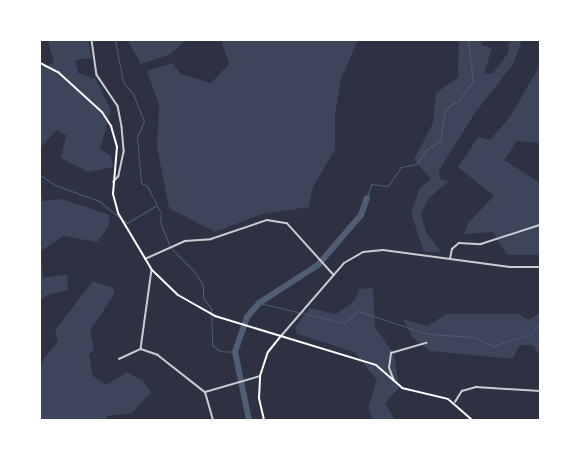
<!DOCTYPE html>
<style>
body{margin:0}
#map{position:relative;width:580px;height:460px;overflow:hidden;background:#2d3142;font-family:"Zilla Slab",serif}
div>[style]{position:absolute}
.green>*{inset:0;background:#3c4559}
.stream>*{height:1px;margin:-0.5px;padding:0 0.5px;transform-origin:0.5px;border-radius:0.5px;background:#4f5d75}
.river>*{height:6px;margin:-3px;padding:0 3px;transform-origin:3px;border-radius:3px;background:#4f5d75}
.minor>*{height:1.5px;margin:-0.75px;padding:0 0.75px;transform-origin:0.75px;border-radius:0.75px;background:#caccd0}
.tertiary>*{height:2px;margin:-1px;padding:0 1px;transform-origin:1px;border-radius:1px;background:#caccd0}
.secondary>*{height:2px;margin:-1px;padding:0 1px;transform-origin:1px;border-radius:1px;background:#fff}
span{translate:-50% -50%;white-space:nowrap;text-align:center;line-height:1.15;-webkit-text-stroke:4px #fff;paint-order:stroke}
.frame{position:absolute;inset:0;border:41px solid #fff;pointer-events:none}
</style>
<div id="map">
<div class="green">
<i style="clip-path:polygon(53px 40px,88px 40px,92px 58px,75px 60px,78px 73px,96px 79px,111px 111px,100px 149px,111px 156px,113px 167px,88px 172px,61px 158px,66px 135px,57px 130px,40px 148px,40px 68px,54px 63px,48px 42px)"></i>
<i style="clip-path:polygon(186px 40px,171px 54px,141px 64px,128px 41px)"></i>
<i style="clip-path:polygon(221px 40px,358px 40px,341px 79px,335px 114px,335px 150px,313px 187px,309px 207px,262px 214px,215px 232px,169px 208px,157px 147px,159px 105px,147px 71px,172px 63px,181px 74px,211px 83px,229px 64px)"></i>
<i style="clip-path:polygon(459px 40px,482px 40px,481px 45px,492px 48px,484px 74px,493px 73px,508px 53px,509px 40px,522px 40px,513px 64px,475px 113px,439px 170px,440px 179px,449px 181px,429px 198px,421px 214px,426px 232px,441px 252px,424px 252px,411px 213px,420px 188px,431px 179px,414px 160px,433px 123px,436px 93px,458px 77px)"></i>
<i style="clip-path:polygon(540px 65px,540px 143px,517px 141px,504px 160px,540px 183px,540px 255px,507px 255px,493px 232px,464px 234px,468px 223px,494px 196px,458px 167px,478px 137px,490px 140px,510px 117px)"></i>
<i style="clip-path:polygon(40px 185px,43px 201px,62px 199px,110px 215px,108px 227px,97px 242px,63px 236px,41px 251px,43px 278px,67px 274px,68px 290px,47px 295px,40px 301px)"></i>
<i style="clip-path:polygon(93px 281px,113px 288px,115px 293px,90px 331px,94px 349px,89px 355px,93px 376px,106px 385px,127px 372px,142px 380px,151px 392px,132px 413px,107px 416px,105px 420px,40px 420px,40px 364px,58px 341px,55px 330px)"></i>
<i style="clip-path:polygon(373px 288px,375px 327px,394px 354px,399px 388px,385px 403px,395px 420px,373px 420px,368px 408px,377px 380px,354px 352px,297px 334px,295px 327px,310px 308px,336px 314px,354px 301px,359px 289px)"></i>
<i style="clip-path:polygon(540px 313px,540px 356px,533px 345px,520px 345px,512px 359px,430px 351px,412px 337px,403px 319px,428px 326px,446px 314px,519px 314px,528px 320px)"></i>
</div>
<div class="stream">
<i style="left:115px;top:40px;width:43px;rotate:79.2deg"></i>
<i style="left:123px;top:82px;width:16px;rotate:50deg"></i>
<i style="left:133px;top:94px;width:29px;rotate:68deg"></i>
<i style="left:144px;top:121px;width:17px;rotate:114deg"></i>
<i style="left:137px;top:137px;width:46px;rotate:85deg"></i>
<i style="left:141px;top:183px;width:7px;rotate:27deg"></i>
<i style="left:147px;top:186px;width:31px;rotate:63deg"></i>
<i style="left:161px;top:214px;width:8px;rotate:97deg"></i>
<i style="left:160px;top:222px;width:27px;rotate:68deg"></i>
<i style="left:170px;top:247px;width:34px;rotate:45deg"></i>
<i style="left:194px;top:271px;width:17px;rotate:57deg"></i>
<i style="left:203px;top:285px;width:13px;rotate:90deg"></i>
<i style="left:203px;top:298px;width:13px;rotate:51deg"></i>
<i style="left:211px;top:308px;width:37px;rotate:88deg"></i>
<i style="left:212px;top:345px;width:10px;rotate:37deg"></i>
<i style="left:220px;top:351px;width:15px;rotate:4deg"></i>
<i style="left:40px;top:175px;width:18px;rotate:34deg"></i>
<i style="left:55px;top:185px;width:47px;rotate:20deg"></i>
<i style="left:99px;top:201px;width:26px;rotate:39deg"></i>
<i style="left:367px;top:198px;width:15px;rotate:-74deg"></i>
<i style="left:371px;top:184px;width:17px;rotate:7deg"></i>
<i style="left:388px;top:186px;width:23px;rotate:-56deg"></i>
<i style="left:401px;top:167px;width:16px;rotate:-11deg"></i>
<i style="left:417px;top:164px;width:17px;rotate:-57deg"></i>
<i style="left:426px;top:150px;width:17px;rotate:-33deg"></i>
<i style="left:440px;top:141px;width:32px;rotate:-81deg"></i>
<i style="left:445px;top:109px;width:17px;rotate:-33deg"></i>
<i style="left:459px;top:100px;width:24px;rotate:-54deg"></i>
<i style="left:473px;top:81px;width:41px;rotate:-97deg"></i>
<i style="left:122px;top:219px;width:6px;rotate:39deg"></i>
<i style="left:127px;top:223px;width:33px;rotate:-31deg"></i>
<i style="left:259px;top:303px;width:87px;rotate:13.2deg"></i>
<i style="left:344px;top:323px;width:18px;rotate:-41deg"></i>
<i style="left:358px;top:311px;width:74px;rotate:18.2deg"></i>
<i style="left:428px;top:334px;width:46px;rotate:3.7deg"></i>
<i style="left:474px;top:337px;width:21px;rotate:25deg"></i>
<i style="left:493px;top:346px;width:40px;rotate:-18deg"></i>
<i style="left:531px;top:334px;width:15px;rotate:-53deg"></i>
</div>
<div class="river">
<i style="left:249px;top:420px;width:69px;rotate:-101.6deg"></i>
<i style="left:235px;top:352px;width:37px;rotate:-71deg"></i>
<i style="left:247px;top:317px;width:18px;rotate:-49deg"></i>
<i style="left:259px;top:303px;width:70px;rotate:-32.8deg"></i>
<i style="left:318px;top:265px;width:66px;rotate:-49.3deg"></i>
<i style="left:361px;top:215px;width:18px;rotate:-71deg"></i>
</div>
<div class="minor">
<i style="left:92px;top:40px;width:35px;rotate:82deg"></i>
<i style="left:97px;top:75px;width:37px;rotate:56deg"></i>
<i style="left:118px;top:106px;width:21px;rotate:79deg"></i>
<i style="left:122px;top:127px;width:25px;rotate:85deg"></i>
<i style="left:124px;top:152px;width:25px;rotate:102deg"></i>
<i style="left:119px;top:176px;width:8px;rotate:130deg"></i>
<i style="left:145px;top:259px;width:44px;rotate:-24.2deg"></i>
<i style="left:185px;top:241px;width:26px;rotate:-4deg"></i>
<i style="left:211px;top:239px;width:59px;rotate:-18.7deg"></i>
<i style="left:267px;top:220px;width:20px;rotate:9deg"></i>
<i style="left:287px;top:223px;width:70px;rotate:47.9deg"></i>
<i style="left:450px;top:259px;width:10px;rotate:-79deg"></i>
<i style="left:452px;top:249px;width:9px;rotate:-41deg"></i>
<i style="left:459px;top:243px;width:22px;rotate:3deg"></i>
<i style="left:481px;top:244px;width:62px;rotate:-17.9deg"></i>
<i style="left:152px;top:270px;width:80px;rotate:97.9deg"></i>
<i style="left:141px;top:349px;width:18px;rotate:19deg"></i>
<i style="left:158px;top:355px;width:60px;rotate:38.2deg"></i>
<i style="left:119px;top:359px;width:23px;rotate:-25deg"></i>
<i style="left:394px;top:381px;width:14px;rotate:-111deg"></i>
<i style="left:389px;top:368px;width:15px;rotate:-82deg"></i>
<i style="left:391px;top:353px;width:37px;rotate:-16deg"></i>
<i style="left:455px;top:402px;width:13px;rotate:-58deg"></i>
<i style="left:462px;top:391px;width:15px;rotate:-16deg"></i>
<i style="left:476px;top:387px;width:64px;rotate:3.6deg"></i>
</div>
<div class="tertiary">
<i style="left:281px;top:336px;width:96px;rotate:-49.2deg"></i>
<i style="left:344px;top:263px;width:22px;rotate:-30deg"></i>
<i style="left:363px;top:252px;width:20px;rotate:-6deg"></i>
<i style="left:383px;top:250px;width:128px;rotate:7.6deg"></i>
<i style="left:510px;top:267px;width:30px"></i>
<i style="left:213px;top:420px;width:29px;rotate:-106deg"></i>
<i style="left:205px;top:392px;width:57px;rotate:-16.2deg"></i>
</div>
<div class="secondary">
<i style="left:40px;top:63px;width:20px;rotate:27deg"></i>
<i style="left:58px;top:72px;width:59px;rotate:42.3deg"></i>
<i style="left:102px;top:112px;width:17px;rotate:57deg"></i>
<i style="left:111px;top:126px;width:22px;rotate:74deg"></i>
<i style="left:117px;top:147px;width:47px;rotate:94.9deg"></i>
<i style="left:113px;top:194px;width:20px;rotate:75deg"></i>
<i style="left:118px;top:213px;width:66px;rotate:59.2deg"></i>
<i style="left:152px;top:270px;width:36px;rotate:44deg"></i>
<i style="left:178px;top:295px;width:43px;rotate:29.6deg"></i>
<i style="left:215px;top:316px;width:168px;rotate:16.9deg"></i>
<i style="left:376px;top:365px;width:35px;rotate:41deg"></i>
<i style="left:402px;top:388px;width:47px;rotate:13.4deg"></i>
<i style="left:448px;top:399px;width:32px;rotate:41deg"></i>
<i style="left:264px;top:420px;width:23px;rotate:-103deg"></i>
<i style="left:259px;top:398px;width:22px;rotate:-87deg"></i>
<i style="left:260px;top:376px;width:25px;rotate:-72deg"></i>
<i style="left:268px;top:352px;width:21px;rotate:-51deg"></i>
</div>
<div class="frame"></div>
</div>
